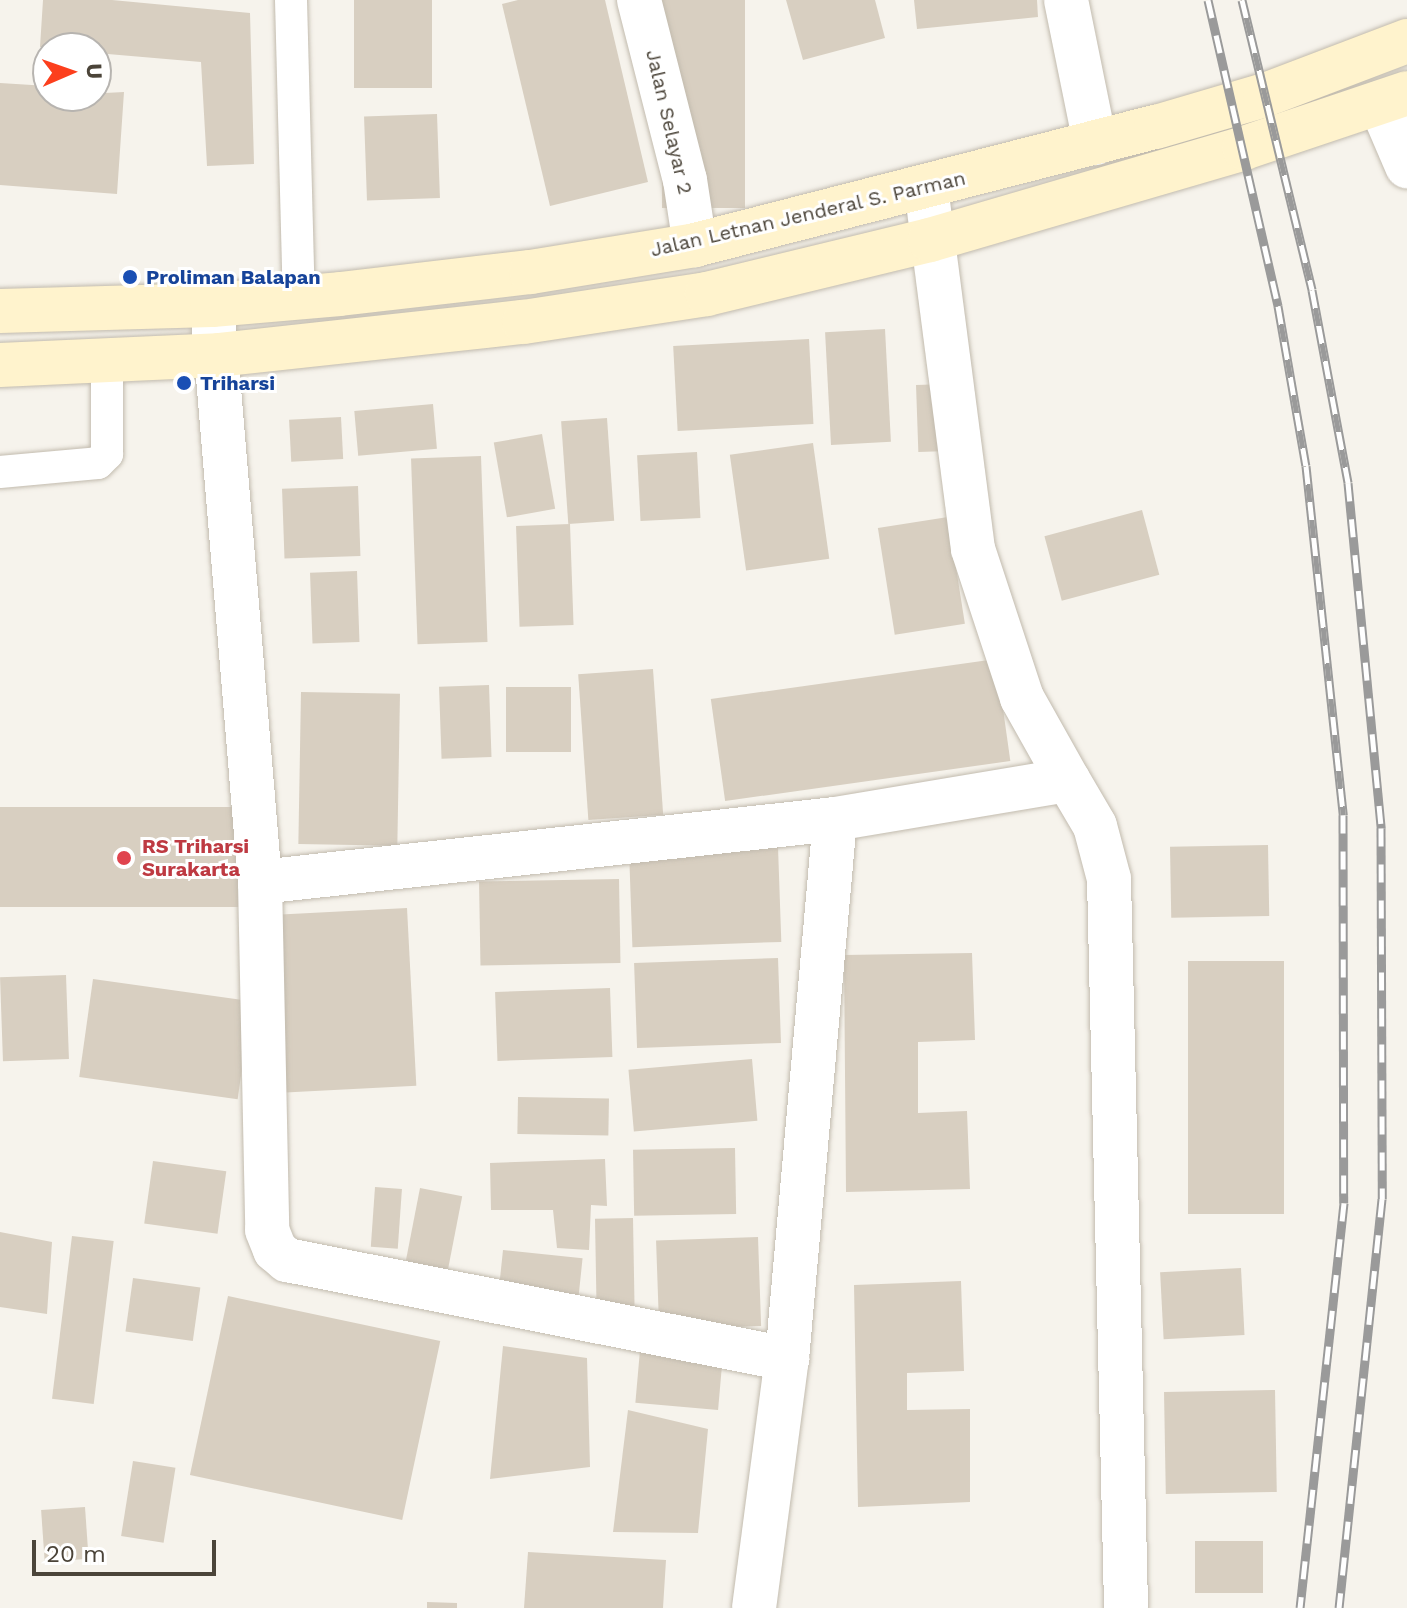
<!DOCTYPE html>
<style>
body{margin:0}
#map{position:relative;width:1407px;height:1608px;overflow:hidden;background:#f6f3ec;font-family:"Work Sans",sans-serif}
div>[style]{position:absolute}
.building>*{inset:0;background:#d8cfc1;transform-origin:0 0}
.roads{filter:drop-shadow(0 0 2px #c2bbae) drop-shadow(0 0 2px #c2bbae)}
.service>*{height:32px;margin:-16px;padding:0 16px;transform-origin:16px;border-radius:16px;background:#fff}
.minor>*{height:44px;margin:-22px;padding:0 22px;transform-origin:22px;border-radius:22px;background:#fff}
.secondary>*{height:44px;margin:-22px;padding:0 22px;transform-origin:22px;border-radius:22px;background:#fff3cd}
.rail>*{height:9px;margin-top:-4.5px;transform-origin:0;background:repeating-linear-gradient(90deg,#fff 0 18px,#9a9a9a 0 36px);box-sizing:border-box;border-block:2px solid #9a9a9a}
.dots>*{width:22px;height:22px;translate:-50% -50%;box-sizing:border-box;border:4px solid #fff;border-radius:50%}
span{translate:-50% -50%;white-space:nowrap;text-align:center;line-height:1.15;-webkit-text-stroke:6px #fff;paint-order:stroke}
.street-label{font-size:20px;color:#4b4439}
.transit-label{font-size:20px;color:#164399;font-weight:700}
.left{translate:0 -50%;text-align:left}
.health-label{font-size:20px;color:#be3a42;font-weight:700}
.north{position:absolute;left:32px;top:32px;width:80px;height:80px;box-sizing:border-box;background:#fff;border:2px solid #b7b4b0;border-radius:50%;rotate:88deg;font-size:22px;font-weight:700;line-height:32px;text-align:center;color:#4b4439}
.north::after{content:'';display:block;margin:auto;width:28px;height:36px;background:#fc3f1d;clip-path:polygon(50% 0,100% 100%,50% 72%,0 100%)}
.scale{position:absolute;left:32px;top:1540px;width:184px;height:36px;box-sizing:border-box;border:4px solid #4b4439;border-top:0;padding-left:10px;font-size:24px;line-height:28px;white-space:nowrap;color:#4b4439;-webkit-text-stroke:6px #fff;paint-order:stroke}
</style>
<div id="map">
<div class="building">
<i style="clip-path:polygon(43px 0,112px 0,250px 13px,254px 164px,207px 166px,201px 62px,96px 53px,96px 48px,40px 47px)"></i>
<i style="left:354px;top:0;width:78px;height:88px"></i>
<i style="clip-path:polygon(518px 0,605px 0,648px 182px,550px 206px,502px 4px)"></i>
<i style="left:662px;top:0;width:83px;height:208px"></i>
<i style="clip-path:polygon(786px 0,875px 0,885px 38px,803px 60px)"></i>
<i style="clip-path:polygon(914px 0,1037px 0,1038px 17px,917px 29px)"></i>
<i style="clip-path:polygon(0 83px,48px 86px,48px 96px,124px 92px,117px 194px,0 185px)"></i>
<i style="left:437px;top:114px;width:84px;height:73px;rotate:88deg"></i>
<i style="left:885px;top:329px;width:113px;height:60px;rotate:87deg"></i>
<i style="left:809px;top:339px;width:85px;height:136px;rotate:87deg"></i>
<i style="left:946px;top:384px;width:67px;height:30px;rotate:88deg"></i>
<i style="left:433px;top:404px;width:45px;height:79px;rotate:85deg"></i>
<i style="left:341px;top:417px;width:42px;height:52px;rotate:87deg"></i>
<i style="left:607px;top:418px;width:103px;height:46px;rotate:86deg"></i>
<i style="left:542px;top:434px;width:76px;height:49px;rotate:80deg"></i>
<i style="left:813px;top:443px;width:117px;height:84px;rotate:82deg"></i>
<i style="left:697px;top:452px;width:66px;height:60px;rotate:87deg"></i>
<i style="left:481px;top:456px;width:186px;height:70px;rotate:88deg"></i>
<i style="left:358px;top:486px;width:70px;height:76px;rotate:88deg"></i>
<i style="left:1142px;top:510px;width:67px;height:101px;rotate:75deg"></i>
<i style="left:948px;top:517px;width:108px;height:71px;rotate:81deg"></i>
<i style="left:570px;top:524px;width:101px;height:54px;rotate:88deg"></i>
<i style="left:357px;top:571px;width:71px;height:47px;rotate:88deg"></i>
<i style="left:996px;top:659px;width:103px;height:288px;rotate:82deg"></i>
<i style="left:653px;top:669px;width:146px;height:75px;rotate:86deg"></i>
<i style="left:489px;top:685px;width:72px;height:50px;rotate:88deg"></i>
<i style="left:506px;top:687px;width:65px;height:65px"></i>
<i style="left:301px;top:692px;width:99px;height:152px;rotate:1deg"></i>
<i style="left:247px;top:807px;width:100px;height:247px;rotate:90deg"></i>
<i style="left:1268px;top:845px;width:71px;height:98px;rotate:89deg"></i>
<i style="left:778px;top:847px;width:95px;height:149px;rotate:88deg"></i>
<i style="left:619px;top:879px;width:84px;height:140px;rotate:89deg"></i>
<i style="left:407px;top:908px;width:178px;height:131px;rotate:87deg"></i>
<i style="clip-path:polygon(972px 953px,975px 1040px,918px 1042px,918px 1113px,967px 1111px,970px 1189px,846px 1192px,844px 955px)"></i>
<i style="left:778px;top:958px;width:85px;height:144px;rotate:88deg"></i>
<i style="left:1284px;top:961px;width:253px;height:96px;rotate:90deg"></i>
<i style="left:66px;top:975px;width:84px;height:66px;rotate:88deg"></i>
<i style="left:93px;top:979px;width:160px;height:99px;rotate:8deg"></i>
<i style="left:610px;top:988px;width:69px;height:115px;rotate:88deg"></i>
<i style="left:752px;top:1059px;width:62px;height:124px;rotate:85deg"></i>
<i style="left:518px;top:1097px;width:91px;height:37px;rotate:1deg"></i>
<i style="left:735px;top:1148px;width:66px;height:102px;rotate:89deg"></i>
<i style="clip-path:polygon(605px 1159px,607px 1206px,591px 1205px,589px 1250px,557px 1248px,553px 1210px,491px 1210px,490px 1163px)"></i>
<i style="left:153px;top:1161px;width:74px;height:63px;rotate:8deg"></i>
<i style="left:375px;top:1187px;width:27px;height:60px;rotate:4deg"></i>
<i style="left:420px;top:1188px;width:43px;height:83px;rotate:11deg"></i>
<i style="left:633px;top:1218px;width:92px;height:38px;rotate:89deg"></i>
<i style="clip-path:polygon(0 1232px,52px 1242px,47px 1314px,0 1307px)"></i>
<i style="left:72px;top:1236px;width:42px;height:164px;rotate:7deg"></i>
<i style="left:758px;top:1237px;width:89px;height:102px;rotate:88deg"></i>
<i style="left:503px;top:1250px;width:80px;height:48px;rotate:6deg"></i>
<i style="left:1241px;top:1268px;width:67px;height:81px;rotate:87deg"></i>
<i style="left:133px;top:1278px;width:68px;height:54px;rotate:8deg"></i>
<i style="clip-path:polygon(961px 1281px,964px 1371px,907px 1373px,907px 1410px,970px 1409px,970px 1502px,858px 1507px,854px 1285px)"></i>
<i style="left:228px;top:1296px;width:217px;height:183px;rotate:12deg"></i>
<i style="clip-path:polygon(503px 1346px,587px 1358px,590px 1467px,490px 1479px)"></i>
<i style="left:640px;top:1350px;width:83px;height:53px;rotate:5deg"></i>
<i style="left:1275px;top:1390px;width:102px;height:111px;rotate:89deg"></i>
<i style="clip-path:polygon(628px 1410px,708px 1429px,698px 1533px,613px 1532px)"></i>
<i style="left:133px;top:1461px;width:43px;height:76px;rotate:9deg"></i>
<i style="left:85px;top:1507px;width:52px;height:44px;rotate:86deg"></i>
<i style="left:1263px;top:1541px;width:52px;height:68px;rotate:90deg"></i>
<i style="clip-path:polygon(528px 1552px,666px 1560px,663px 1608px,524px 1608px)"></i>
<i style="clip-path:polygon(427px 1602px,457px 1603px,457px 1608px,427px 1608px)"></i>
</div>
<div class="roads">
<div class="service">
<i style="left:291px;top:0;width:298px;rotate:88.5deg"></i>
<i style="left:0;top:472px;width:98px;rotate:-5.2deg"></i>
<i style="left:98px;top:463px;width:13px;rotate:-45deg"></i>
<i style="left:107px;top:454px;width:94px;rotate:-90deg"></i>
</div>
<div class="minor">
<i style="left:639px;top:0;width:186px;rotate:75.7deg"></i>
<i style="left:685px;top:180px;width:66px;rotate:81.3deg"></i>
<i style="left:1066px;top:0;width:146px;rotate:78.5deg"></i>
<i style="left:1380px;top:103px;width:69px;rotate:66.8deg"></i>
<i style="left:212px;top:305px;width:579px;rotate:85.24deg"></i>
<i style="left:260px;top:882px;width:348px;rotate:88.8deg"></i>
<i style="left:267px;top:1230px;width:22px;rotate:68deg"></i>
<i style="left:275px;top:1250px;width:16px;rotate:40deg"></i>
<i style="left:287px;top:1260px;width:510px;rotate:11.2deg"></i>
<i style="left:1068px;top:780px;width:53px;rotate:59.6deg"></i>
<i style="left:1095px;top:826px;width:55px;rotate:75.2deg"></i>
<i style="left:1109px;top:879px;width:729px;rotate:88.66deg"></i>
<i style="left:260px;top:882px;width:578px;rotate:-6.25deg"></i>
<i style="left:754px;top:1608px;width:251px;rotate:-82.5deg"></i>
<i style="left:787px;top:1359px;width:542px;rotate:-84.92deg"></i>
<i style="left:835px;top:819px;width:236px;rotate:-9.5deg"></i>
<i style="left:1068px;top:780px;width:94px;rotate:-119.3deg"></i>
<i style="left:1022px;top:698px;width:157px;rotate:-108.2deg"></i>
<i style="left:973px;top:549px;width:364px;rotate:-97.4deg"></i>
</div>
<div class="secondary">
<i style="left:0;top:311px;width:212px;rotate:-1.6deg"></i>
<i style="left:212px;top:305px;width:128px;rotate:-4.9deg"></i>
<i style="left:340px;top:294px;width:192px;rotate:-6.6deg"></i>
<i style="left:531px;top:272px;width:166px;rotate:-9.3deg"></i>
<i style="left:695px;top:245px;width:476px;rotate:-14.4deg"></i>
<i style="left:1156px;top:127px;width:114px;rotate:-16.4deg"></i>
<i style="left:1265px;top:95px;width:152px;rotate:-20.8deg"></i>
<i style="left:0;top:365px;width:218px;rotate:-2.6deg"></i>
<i style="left:218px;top:355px;width:308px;rotate:-6.2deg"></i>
<i style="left:524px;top:322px;width:185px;rotate:-8.7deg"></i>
<i style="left:707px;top:294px;width:229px;rotate:-13.6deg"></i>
<i style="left:930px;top:240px;width:327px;rotate:-16.3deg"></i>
<i style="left:1244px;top:148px;width:172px;rotate:-18.6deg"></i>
</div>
</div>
<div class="rail">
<i style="left:1208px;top:0;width:314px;rotate:77.1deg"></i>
<i style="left:1278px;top:306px;width:162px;rotate:80.1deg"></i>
<i style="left:1306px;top:466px;width:351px;rotate:83.9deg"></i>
<i style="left:1343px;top:815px;width:388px;rotate:89.9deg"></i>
<i style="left:1344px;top:1203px;width:407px;rotate:96.2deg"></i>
<i style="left:1242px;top:0;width:298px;rotate:76.4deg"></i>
<i style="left:1312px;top:290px;width:196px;rotate:79.4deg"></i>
<i style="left:1348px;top:483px;width:347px;rotate:84.5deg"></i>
<i style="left:1381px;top:828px;width:371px;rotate:89.8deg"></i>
<i style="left:1382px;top:1199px;width:411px;rotate:96deg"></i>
</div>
<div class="dots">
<i style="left:130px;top:277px;background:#1a4fb4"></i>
<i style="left:184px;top:383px;background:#1a4fb4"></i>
<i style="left:124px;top:858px;background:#e0444e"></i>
</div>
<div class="street-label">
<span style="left:669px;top:122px;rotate:77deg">Jalan Selayar 2</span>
<span style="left:808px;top:214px;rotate:-13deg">Jalan Letnan Jenderal S. Parman</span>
</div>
<div class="transit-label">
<span class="left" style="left:146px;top:277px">Proliman Balapan</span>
<span class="left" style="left:200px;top:383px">Triharsi</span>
</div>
<div class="health-label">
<span class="left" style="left:142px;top:858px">RS Triharsi<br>Surakarta</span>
</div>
<div class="north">U</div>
<div class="scale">20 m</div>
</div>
